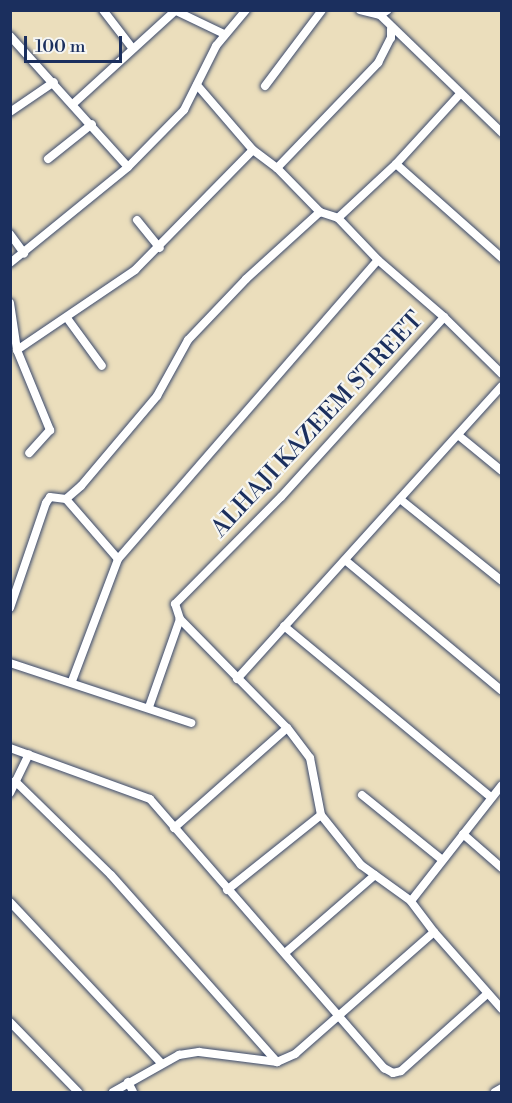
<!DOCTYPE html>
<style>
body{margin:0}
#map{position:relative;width:512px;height:1103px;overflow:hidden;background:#ebdebc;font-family:"Libre Bodoni",serif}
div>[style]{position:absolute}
.roads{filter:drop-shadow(0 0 2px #3a496c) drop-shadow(0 0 2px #3a496c)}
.minor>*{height:8px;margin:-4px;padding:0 4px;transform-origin:4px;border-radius:4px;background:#fff}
span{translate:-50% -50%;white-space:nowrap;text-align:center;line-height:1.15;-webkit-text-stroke:4.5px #f6f6f2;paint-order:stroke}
.street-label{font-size:24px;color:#1b2f5e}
.frame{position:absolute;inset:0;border:12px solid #1b2f5e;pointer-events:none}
.scale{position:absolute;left:24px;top:36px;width:98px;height:27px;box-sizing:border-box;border:3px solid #1b2f5e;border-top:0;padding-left:8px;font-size:18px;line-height:21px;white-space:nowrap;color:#1b2f5e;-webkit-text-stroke:4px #f6f6f2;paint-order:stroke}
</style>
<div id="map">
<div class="roads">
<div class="minor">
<i style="left:103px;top:10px;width:49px;rotate:52.4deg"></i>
<i style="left:174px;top:10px;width:55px;rotate:25.6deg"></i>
<i style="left:360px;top:10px;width:21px;rotate:14deg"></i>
<i style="left:380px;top:15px;width:9px;rotate:-32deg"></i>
<i style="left:380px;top:15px;width:170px;rotate:44deg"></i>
<i style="left:10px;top:36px;width:176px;rotate:48deg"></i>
<i style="left:197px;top:85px;width:86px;rotate:49.3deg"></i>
<i style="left:253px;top:150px;width:30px;rotate:37deg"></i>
<i style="left:277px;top:168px;width:62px;rotate:45.7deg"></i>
<i style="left:320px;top:212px;width:19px;rotate:18deg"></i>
<i style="left:338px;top:218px;width:58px;rotate:46.4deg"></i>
<i style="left:378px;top:260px;width:87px;rotate:40.8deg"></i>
<i style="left:265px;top:86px;width:95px;rotate:-53.1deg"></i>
<i style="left:73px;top:104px;width:138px;rotate:-42.4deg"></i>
<i style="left:10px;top:112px;width:53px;rotate:-34.3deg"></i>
<i style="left:48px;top:159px;width:56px;rotate:-38.5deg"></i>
<i style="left:396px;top:164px;width:142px;rotate:41.6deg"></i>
<i style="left:277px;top:168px;width:146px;rotate:-46.1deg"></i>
<i style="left:378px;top:63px;width:28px;rotate:-63deg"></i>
<i style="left:391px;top:38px;width:9px;rotate:-90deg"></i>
<i style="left:338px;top:218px;width:79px;rotate:-43deg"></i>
<i style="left:396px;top:164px;width:93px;rotate:-47.6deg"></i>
<i style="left:137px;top:220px;width:36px;rotate:51deg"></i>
<i style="left:10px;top:234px;width:24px;rotate:54deg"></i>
<i style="left:10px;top:263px;width:152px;rotate:-39.1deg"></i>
<i style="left:128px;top:167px;width:80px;rotate:-45.5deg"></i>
<i style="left:184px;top:110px;width:72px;rotate:-63.4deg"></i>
<i style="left:216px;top:46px;width:47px;rotate:-50.2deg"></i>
<i style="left:10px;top:303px;width:48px;rotate:81.5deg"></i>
<i style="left:17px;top:350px;width:87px;rotate:67.6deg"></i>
<i style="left:50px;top:430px;width:31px;rotate:132deg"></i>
<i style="left:67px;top:318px;width:59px;rotate:53.9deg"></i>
<i style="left:17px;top:350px;width:143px;rotate:-34.1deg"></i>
<i style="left:135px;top:270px;width:168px;rotate:-45.5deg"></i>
<i style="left:458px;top:435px;width:57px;rotate:39.3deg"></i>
<i style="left:66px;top:499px;width:79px;rotate:49.1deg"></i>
<i style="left:400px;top:499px;width:131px;rotate:38.8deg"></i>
<i style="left:345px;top:560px;width:204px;rotate:39.8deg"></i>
<i style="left:10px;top:608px;width:111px;rotate:-71.1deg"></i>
<i style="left:46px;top:503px;width:7px;rotate:-56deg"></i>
<i style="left:50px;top:497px;width:16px;rotate:7deg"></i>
<i style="left:66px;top:499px;width:20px;rotate:-41deg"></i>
<i style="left:81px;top:486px;width:118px;rotate:-49.8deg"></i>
<i style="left:157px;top:396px;width:64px;rotate:-61deg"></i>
<i style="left:188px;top:340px;width:84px;rotate:-46.4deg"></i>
<i style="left:246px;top:279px;width:100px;rotate:-42.2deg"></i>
<i style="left:284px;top:626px;width:268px;rotate:39.6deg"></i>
<i style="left:10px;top:663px;width:191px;rotate:18.3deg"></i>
<i style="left:237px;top:679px;width:395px;rotate:-47.9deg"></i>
<i style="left:72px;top:681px;width:130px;rotate:-69.3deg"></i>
<i style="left:118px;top:559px;width:396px;rotate:-49deg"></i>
<i style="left:149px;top:707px;width:93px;rotate:-70.6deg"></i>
<i style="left:10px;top:748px;width:149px;rotate:20deg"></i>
<i style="left:150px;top:799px;width:357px;rotate:49deg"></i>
<i style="left:384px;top:1068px;width:10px;rotate:29deg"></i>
<i style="left:393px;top:1073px;width:8px;rotate:-14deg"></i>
<i style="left:401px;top:1071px;width:115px;rotate:-41.8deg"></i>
<i style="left:15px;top:781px;width:134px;rotate:44.4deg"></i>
<i style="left:111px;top:875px;width:250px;rotate:48.4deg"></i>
<i style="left:10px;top:793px;width:43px;rotate:-64deg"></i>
<i style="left:362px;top:795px;width:102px;rotate:39deg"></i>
<i style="left:174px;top:828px;width:151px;rotate:-41.5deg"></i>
<i style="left:463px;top:834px;width:52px;rotate:41.1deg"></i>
<i style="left:227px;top:890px;width:120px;rotate:-38.6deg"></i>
<i style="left:411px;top:901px;width:62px;rotate:-144.2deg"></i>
<i style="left:361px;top:865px;width:64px;rotate:-128.7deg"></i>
<i style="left:321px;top:815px;width:58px;rotate:-100.9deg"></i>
<i style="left:310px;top:758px;width:38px;rotate:-127deg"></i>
<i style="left:287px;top:728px;width:153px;rotate:-134.5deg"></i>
<i style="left:180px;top:619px;width:16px;rotate:-108deg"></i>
<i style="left:175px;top:604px;width:151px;rotate:-45.3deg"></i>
<i style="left:281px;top:497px;width:243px;rotate:-47.8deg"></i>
<i style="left:444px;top:317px;width:81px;rotate:44.5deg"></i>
<i style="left:10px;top:902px;width:219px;rotate:46.8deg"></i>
<i style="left:434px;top:932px;width:103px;rotate:48.6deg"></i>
<i style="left:285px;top:953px;width:119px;rotate:-40.9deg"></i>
<i style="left:10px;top:1022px;width:98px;rotate:45.8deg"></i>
<i style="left:128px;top:1082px;width:11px;rotate:63deg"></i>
<i style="left:113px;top:1092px;width:76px;rotate:-29.3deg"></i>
<i style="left:179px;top:1055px;width:20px;rotate:-9deg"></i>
<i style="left:199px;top:1052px;width:79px;rotate:7.3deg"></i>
<i style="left:277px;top:1062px;width:20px;rotate:-24deg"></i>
<i style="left:295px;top:1054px;width:185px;rotate:-41.3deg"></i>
<i style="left:434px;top:932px;width:39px;rotate:-127deg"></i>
<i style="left:411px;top:901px;width:147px;rotate:-51.9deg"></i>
<i style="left:495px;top:1092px;width:8px;rotate:-30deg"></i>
</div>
</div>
<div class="street-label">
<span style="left:318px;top:425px;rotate:-47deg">ALHAJI KAZEEM STREET</span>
</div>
<div class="frame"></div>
<div class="scale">100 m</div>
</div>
